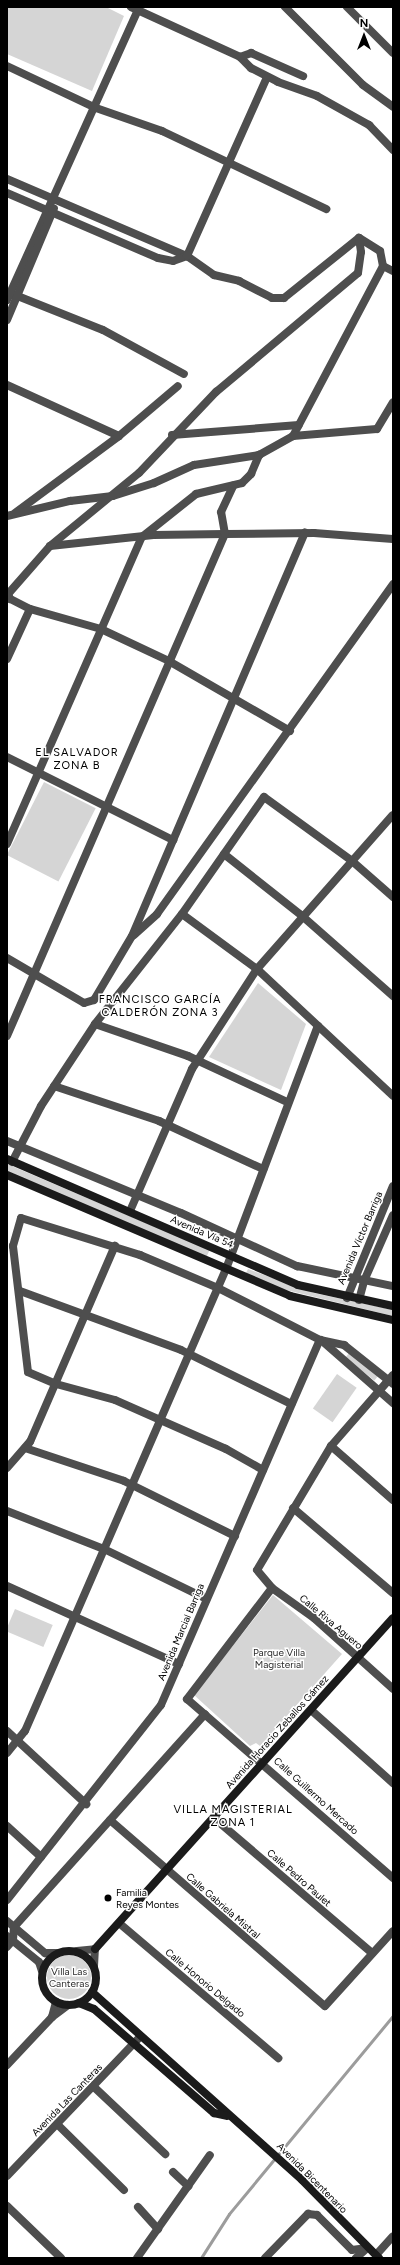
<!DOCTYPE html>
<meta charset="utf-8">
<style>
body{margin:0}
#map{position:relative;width:400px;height:2265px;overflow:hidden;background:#fff;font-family:Figtree,sans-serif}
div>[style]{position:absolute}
.green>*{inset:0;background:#d5d5d5;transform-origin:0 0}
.round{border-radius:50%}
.stream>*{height:2.5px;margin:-1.25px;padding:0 1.25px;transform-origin:1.25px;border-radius:1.25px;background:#9c9c9c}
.minor>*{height:8px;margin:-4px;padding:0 4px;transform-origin:4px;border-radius:4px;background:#4e4e4e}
.tertiary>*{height:8px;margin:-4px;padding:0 4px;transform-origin:4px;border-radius:4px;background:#4e4e4e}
.secondary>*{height:8px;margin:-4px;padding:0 4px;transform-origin:4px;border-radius:4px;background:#1b1b1b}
.secondary>.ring{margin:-4px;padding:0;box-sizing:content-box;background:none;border:8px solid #1b1b1b;border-radius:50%}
.dots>*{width:11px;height:11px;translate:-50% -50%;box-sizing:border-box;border:2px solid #fff;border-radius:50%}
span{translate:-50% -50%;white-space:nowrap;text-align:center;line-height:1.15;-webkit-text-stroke:3px #fff;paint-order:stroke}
.street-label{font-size:10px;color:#000}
.park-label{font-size:10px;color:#2c2c2c}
.poi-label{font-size:10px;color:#000}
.left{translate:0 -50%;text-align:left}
.neighbourhood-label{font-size:11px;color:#000;letter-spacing:1px}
.frame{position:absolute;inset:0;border:8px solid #000;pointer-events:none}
.north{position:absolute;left:344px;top:16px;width:40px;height:40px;-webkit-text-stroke:3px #fff;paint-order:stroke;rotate:0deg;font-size:11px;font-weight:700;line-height:16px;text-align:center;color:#000}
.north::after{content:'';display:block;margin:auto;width:14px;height:18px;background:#000;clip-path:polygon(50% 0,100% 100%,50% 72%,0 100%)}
</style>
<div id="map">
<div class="green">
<i style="clip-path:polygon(7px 7px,106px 7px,124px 16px,92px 91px,7px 54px)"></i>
<i style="left:44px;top:782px;width:58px;height:82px;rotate:27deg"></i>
<i style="clip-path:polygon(258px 983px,306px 1024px,281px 1090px,209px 1057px)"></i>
<i style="left:7px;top:1164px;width:220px;height:7px;rotate:23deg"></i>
<i style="clip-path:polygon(248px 1269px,314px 1293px,393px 1310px,393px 1316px,282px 1289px,246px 1273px)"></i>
<i style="left:349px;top:1353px;width:37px;height:6px;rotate:38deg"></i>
<i style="left:337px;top:1374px;width:24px;height:42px;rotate:35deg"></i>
<i style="clip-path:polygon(273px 1595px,342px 1654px,260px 1746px,256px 1743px,250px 1746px,194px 1695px)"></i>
<i style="left:15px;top:1609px;width:41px;height:24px;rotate:23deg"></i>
<i class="round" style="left:47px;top:1955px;width:44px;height:44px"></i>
</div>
<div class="stream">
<i style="left:201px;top:2258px;width:52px;rotate:-57.5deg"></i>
<i style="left:229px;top:2214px;width:257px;rotate:-50.4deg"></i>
</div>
<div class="minor">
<i style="left:131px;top:7px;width:120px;rotate:24.6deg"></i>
<i style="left:240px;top:57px;width:16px;rotate:45deg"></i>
<i style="left:251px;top:68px;width:30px;rotate:27deg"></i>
<i style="left:278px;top:82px;width:41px;rotate:19.7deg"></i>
<i style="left:317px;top:96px;width:60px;rotate:29.1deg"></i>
<i style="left:369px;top:125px;width:35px;rotate:46deg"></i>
<i style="left:285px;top:7px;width:110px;rotate:45deg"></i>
<i style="left:363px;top:85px;width:37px;rotate:36deg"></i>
<i style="left:347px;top:7px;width:65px;rotate:45deg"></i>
<i style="left:240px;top:57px;width:12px;rotate:-20deg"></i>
<i style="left:251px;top:53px;width:57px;rotate:23.9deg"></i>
<i style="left:7px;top:66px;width:98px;rotate:25.3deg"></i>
<i style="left:96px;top:108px;width:70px;rotate:19.2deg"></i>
<i style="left:162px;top:131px;width:182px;rotate:25.4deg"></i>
<i style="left:7px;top:179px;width:196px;rotate:23.2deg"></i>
<i style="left:187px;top:256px;width:33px;rotate:35deg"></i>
<i style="left:214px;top:275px;width:26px;rotate:13deg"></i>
<i style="left:239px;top:281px;width:37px;rotate:27deg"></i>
<i style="left:272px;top:298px;width:12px"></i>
<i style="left:284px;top:298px;width:96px;rotate:-38.7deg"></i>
<i style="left:7px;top:193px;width:164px;rotate:23.3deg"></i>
<i style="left:158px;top:258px;width:15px;rotate:11deg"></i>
<i style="left:173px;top:261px;width:15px;rotate:-20deg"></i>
<i style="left:187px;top:256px;width:196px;rotate:-65.9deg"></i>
<i style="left:383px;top:266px;width:11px;rotate:27deg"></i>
<i style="left:10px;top:293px;width:100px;rotate:21.7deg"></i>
<i style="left:103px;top:330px;width:92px;rotate:28.5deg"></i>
<i style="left:7px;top:300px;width:321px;rotate:-65.7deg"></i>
<i style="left:7px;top:320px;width:121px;rotate:-67.2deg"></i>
<i style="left:7px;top:385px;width:123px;rotate:24.5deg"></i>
<i style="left:119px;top:436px;width:77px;rotate:-40.3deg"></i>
<i style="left:172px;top:435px;width:127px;rotate:-4.5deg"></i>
<i style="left:293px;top:436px;width:192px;rotate:-62.1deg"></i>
<i style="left:383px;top:266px;width:15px;rotate:-101deg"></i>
<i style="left:380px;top:251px;width:25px;rotate:-148deg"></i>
<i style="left:15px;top:513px;width:129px;rotate:-36.5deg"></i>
<i style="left:7px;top:516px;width:65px;rotate:-13.4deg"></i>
<i style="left:70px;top:501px;width:43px;rotate:-6.6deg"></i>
<i style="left:113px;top:496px;width:43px;rotate:-17.6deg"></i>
<i style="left:154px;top:483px;width:44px;rotate:-24.2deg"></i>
<i style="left:194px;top:465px;width:66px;rotate:-8.7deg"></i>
<i style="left:259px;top:455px;width:39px;rotate:-29deg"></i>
<i style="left:293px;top:436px;width:84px;rotate:-4.8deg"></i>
<i style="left:377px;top:429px;width:31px;rotate:-59deg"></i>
<i style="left:50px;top:546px;width:104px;rotate:-6.1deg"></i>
<i style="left:153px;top:535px;width:72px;rotate:-0.8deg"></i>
<i style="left:225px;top:534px;width:89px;rotate:-0.6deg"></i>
<i style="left:314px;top:533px;width:79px;rotate:4.3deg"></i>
<i style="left:7px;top:659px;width:55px;rotate:-65.3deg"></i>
<i style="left:290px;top:731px;width:140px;rotate:-150deg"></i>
<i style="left:169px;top:661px;width:75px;rotate:-154.8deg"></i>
<i style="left:101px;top:629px;width:74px;rotate:-164.3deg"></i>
<i style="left:30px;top:609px;width:22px;rotate:-153deg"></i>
<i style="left:10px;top:599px;width:5px;rotate:-112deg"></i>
<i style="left:8px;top:594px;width:64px;rotate:-48.8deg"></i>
<i style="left:50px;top:546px;width:115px;rotate:-39.4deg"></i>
<i style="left:139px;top:473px;width:112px;rotate:-46.5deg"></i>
<i style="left:216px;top:392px;width:185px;rotate:-40deg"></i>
<i style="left:358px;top:273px;width:21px;rotate:-82deg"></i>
<i style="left:361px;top:252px;width:14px;rotate:-98deg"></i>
<i style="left:7px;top:757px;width:186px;rotate:26.6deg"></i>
<i style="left:7px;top:844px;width:335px;rotate:-66.3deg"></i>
<i style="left:142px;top:537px;width:69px;rotate:-38.5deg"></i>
<i style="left:196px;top:494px;width:47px;rotate:-13.4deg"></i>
<i style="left:242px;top:483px;width:13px;rotate:-45deg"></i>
<i style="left:251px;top:474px;width:21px;rotate:-67deg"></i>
<i style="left:224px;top:854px;width:98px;rotate:38.4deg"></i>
<i style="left:301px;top:915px;width:123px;rotate:41.4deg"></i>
<i style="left:182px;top:914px;width:93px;rotate:36.3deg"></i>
<i style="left:257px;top:969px;width:186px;rotate:43deg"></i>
<i style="left:134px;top:935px;width:31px;rotate:-42deg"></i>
<i style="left:157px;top:914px;width:406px;rotate:-54.4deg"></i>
<i style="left:7px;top:958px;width:89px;rotate:30.3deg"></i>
<i style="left:84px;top:1003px;width:10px;rotate:-17deg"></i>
<i style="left:94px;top:1000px;width:74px;rotate:-59.3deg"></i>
<i style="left:132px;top:936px;width:439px;rotate:-66.8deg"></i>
<i style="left:95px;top:1024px;width:98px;rotate:19deg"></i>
<i style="left:188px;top:1056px;width:109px;rotate:24.9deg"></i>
<i style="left:7px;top:1036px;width:547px;rotate:-66.53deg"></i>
<i style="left:225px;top:534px;width:22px;rotate:-100deg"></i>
<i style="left:221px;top:512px;width:29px;rotate:-65deg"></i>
<i style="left:54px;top:1086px;width:111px;rotate:18.4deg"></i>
<i style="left:159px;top:1121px;width:115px;rotate:24.8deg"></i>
<i style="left:7px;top:1141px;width:188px;rotate:22.5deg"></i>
<i style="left:181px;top:1213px;width:128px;rotate:24.6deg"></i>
<i style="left:297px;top:1266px;width:98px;rotate:11.8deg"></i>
<i style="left:12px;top:1162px;width:63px;rotate:-62.6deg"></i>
<i style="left:41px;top:1106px;width:98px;rotate:-56.6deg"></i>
<i style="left:95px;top:1024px;width:140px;rotate:-51.7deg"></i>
<i style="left:182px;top:914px;width:143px;rotate:-55deg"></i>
<i style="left:264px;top:797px;width:109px;rotate:36deg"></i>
<i style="left:352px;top:861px;width:55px;rotate:41.3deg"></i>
<i style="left:130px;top:1211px;width:155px;rotate:-66.4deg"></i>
<i style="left:192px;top:1069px;width:119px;rotate:-57deg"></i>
<i style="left:257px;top:969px;width:205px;rotate:-48.6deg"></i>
<i style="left:20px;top:1291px;width:171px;rotate:20.1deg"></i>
<i style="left:181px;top:1350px;width:123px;rotate:26.1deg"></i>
<i style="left:347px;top:1298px;width:121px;rotate:-67.7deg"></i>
<i style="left:359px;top:1300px;width:20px;rotate:-75deg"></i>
<i style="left:364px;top:1281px;width:72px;rotate:-66.3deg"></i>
<i style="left:321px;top:1340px;width:96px;rotate:41.2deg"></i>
<i style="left:393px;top:1375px;width:94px;rotate:131.1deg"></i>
<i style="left:331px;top:1446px;width:144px;rotate:120.8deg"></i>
<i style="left:257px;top:1570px;width:23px;rotate:50deg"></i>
<i style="left:272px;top:1588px;width:52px;rotate:35.5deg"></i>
<i style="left:314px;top:1618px;width:106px;rotate:41.9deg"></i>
<i style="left:331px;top:1446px;width:82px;rotate:41.1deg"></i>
<i style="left:25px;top:1448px;width:104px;rotate:18.4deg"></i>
<i style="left:124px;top:1481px;width:124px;rotate:26.4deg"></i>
<i style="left:7px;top:1468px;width:35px;rotate:-49deg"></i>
<i style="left:30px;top:1442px;width:214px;rotate:-66.6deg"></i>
<i style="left:263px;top:1470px;width:43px;rotate:-150.4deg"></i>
<i style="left:226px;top:1449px;width:121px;rotate:-156.2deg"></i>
<i style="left:115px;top:1400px;width:61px;rotate:-164.8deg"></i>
<i style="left:56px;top:1384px;width:30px;rotate:-157deg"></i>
<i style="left:28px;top:1372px;width:127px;rotate:-96.8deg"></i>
<i style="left:13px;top:1246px;width:29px;rotate:-74deg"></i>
<i style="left:21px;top:1218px;width:125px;rotate:17.3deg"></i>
<i style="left:140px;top:1255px;width:85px;rotate:22.9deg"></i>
<i style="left:218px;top:1288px;width:114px;rotate:27deg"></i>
<i style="left:320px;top:1340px;width:25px;rotate:12deg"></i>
<i style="left:344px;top:1345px;width:63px;rotate:38.5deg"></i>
<i style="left:293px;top:1508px;width:131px;rotate:40.4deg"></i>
<i style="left:7px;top:1511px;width:104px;rotate:21.4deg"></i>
<i style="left:104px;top:1549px;width:114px;rotate:25.9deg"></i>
<i style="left:7px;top:1586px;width:189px;rotate:24.4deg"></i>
<i style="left:272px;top:1588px;width:140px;rotate:127.4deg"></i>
<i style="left:187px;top:1699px;width:273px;rotate:41deg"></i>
<i style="left:311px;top:1710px;width:110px;rotate:41.7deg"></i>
<i style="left:7px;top:1731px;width:108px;rotate:42.7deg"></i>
<i style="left:7px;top:1753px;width:28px;rotate:-51deg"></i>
<i style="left:25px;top:1731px;width:504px;rotate:-66.49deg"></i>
<i style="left:226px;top:1269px;width:260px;rotate:-69.3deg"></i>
<i style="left:214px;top:1818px;width:208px;rotate:40.5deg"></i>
<i style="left:110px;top:1820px;width:284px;rotate:40.9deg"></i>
<i style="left:325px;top:2006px;width:101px;rotate:-47.8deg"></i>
<i style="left:7px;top:1826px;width:46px;rotate:42.4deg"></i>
<i style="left:7px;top:1900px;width:248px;rotate:-51.7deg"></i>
<i style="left:161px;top:1705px;width:398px;rotate:-66.5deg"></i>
<i style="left:119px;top:1923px;width:209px;rotate:40.3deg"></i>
<i style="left:7px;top:1947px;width:9px;rotate:-49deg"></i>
<i style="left:13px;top:1940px;width:13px;rotate:-86deg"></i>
<i style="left:14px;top:1927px;width:286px;rotate:-48.1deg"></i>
<i style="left:52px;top:2017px;width:16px;rotate:-75deg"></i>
<i style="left:7px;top:2065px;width:66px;rotate:-46.8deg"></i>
<i style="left:52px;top:2017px;width:20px;rotate:-37deg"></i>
<i style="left:94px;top:2087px;width:98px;rotate:43.3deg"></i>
<i style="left:57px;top:2124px;width:94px;rotate:44.6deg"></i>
<i style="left:173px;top:2172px;width:21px;rotate:43deg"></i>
<i style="left:7px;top:2206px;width:75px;rotate:43.9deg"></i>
<i style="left:138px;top:2207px;width:30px;rotate:48deg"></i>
<i style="left:376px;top:2255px;width:25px;rotate:-48deg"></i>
<i style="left:137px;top:2258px;width:126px;rotate:-54.7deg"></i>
<i style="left:265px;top:2258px;width:62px;rotate:-45.7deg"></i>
<i style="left:308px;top:2214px;width:9px;rotate:6deg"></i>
<i style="left:317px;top:2215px;width:49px;rotate:45deg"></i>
<i style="left:352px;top:2250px;width:15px;rotate:-8deg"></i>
<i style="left:356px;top:2258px;width:15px;rotate:-42deg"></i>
</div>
<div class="tertiary">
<i style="left:7px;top:1921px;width:50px;rotate:40.1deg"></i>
<i style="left:45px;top:1953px;width:11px"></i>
<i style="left:7px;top:1936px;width:41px;rotate:39.1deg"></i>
<i style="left:39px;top:1962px;width:9px;rotate:72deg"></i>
<i style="left:77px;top:1951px;width:18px;rotate:-6deg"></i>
<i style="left:94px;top:1966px;width:17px;rotate:-87deg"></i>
<i style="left:7px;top:2176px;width:192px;rotate:-46.3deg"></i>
</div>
<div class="secondary">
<i style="left:7px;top:1159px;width:317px;rotate:23.4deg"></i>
<i style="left:298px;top:1285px;width:97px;rotate:12.5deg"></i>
<i style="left:7px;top:1175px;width:308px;rotate:23.1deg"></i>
<i style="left:290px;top:1296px;width:106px;rotate:13.1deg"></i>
<i style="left:95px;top:1949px;width:445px;rotate:-48deg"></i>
<i class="ring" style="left:42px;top:1951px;width:46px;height:46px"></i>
<i style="left:92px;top:1992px;width:282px;rotate:41.8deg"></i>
<i style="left:302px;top:2180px;width:110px;rotate:45.4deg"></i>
<i style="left:79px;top:2003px;width:16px;rotate:22deg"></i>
<i style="left:94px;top:2009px;width:159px;rotate:40.9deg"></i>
<i style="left:214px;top:2113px;width:13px;rotate:13deg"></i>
</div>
<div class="dots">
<i style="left:108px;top:1898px;background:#000"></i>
</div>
<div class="street-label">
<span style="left:202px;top:1232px;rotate:23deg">Avenida Vía 54</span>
<span style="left:360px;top:1238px;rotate:-67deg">Avenida Víctor Barriga</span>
<span style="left:331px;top:1622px;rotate:40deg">Calle Riva Aguero</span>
<span style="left:181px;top:1632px;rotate:-67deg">Avenida Marcial Barriga</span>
<span style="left:277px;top:1732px;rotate:-48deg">Avenida Horacio Zeballos Gámez</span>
<span style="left:316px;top:1796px;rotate:42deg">Calle Guillermo Mercado</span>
<span style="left:299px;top:1878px;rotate:41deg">Calle Pedro Paulet</span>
<span style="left:223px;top:1906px;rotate:41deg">Calle Gabriela Mistral</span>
<span style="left:205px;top:1983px;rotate:40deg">Calle Honorio Delgado</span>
<span style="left:67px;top:2100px;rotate:-46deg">Avenida Las Canteras</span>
<span style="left:312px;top:2178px;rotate:45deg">Avenida Bicentenario</span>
</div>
<div class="park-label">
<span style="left:279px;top:1658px">Parque Villa<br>Magisterial</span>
<span style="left:69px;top:1977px">Villa Las<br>Canteras</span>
</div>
<div class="poi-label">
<span class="left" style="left:116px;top:1898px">Familia<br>Reyes Montes</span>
</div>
<div class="neighbourhood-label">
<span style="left:77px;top:760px">EL SALVADOR<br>ZONA B</span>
<span style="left:160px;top:1007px">FRANCISCO GARCÍA<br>CALDERÓN ZONA 3</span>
<span style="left:233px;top:1817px">VILLA MAGISTERIAL<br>ZONA 1</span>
</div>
<div class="frame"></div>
<div class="north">N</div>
</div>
